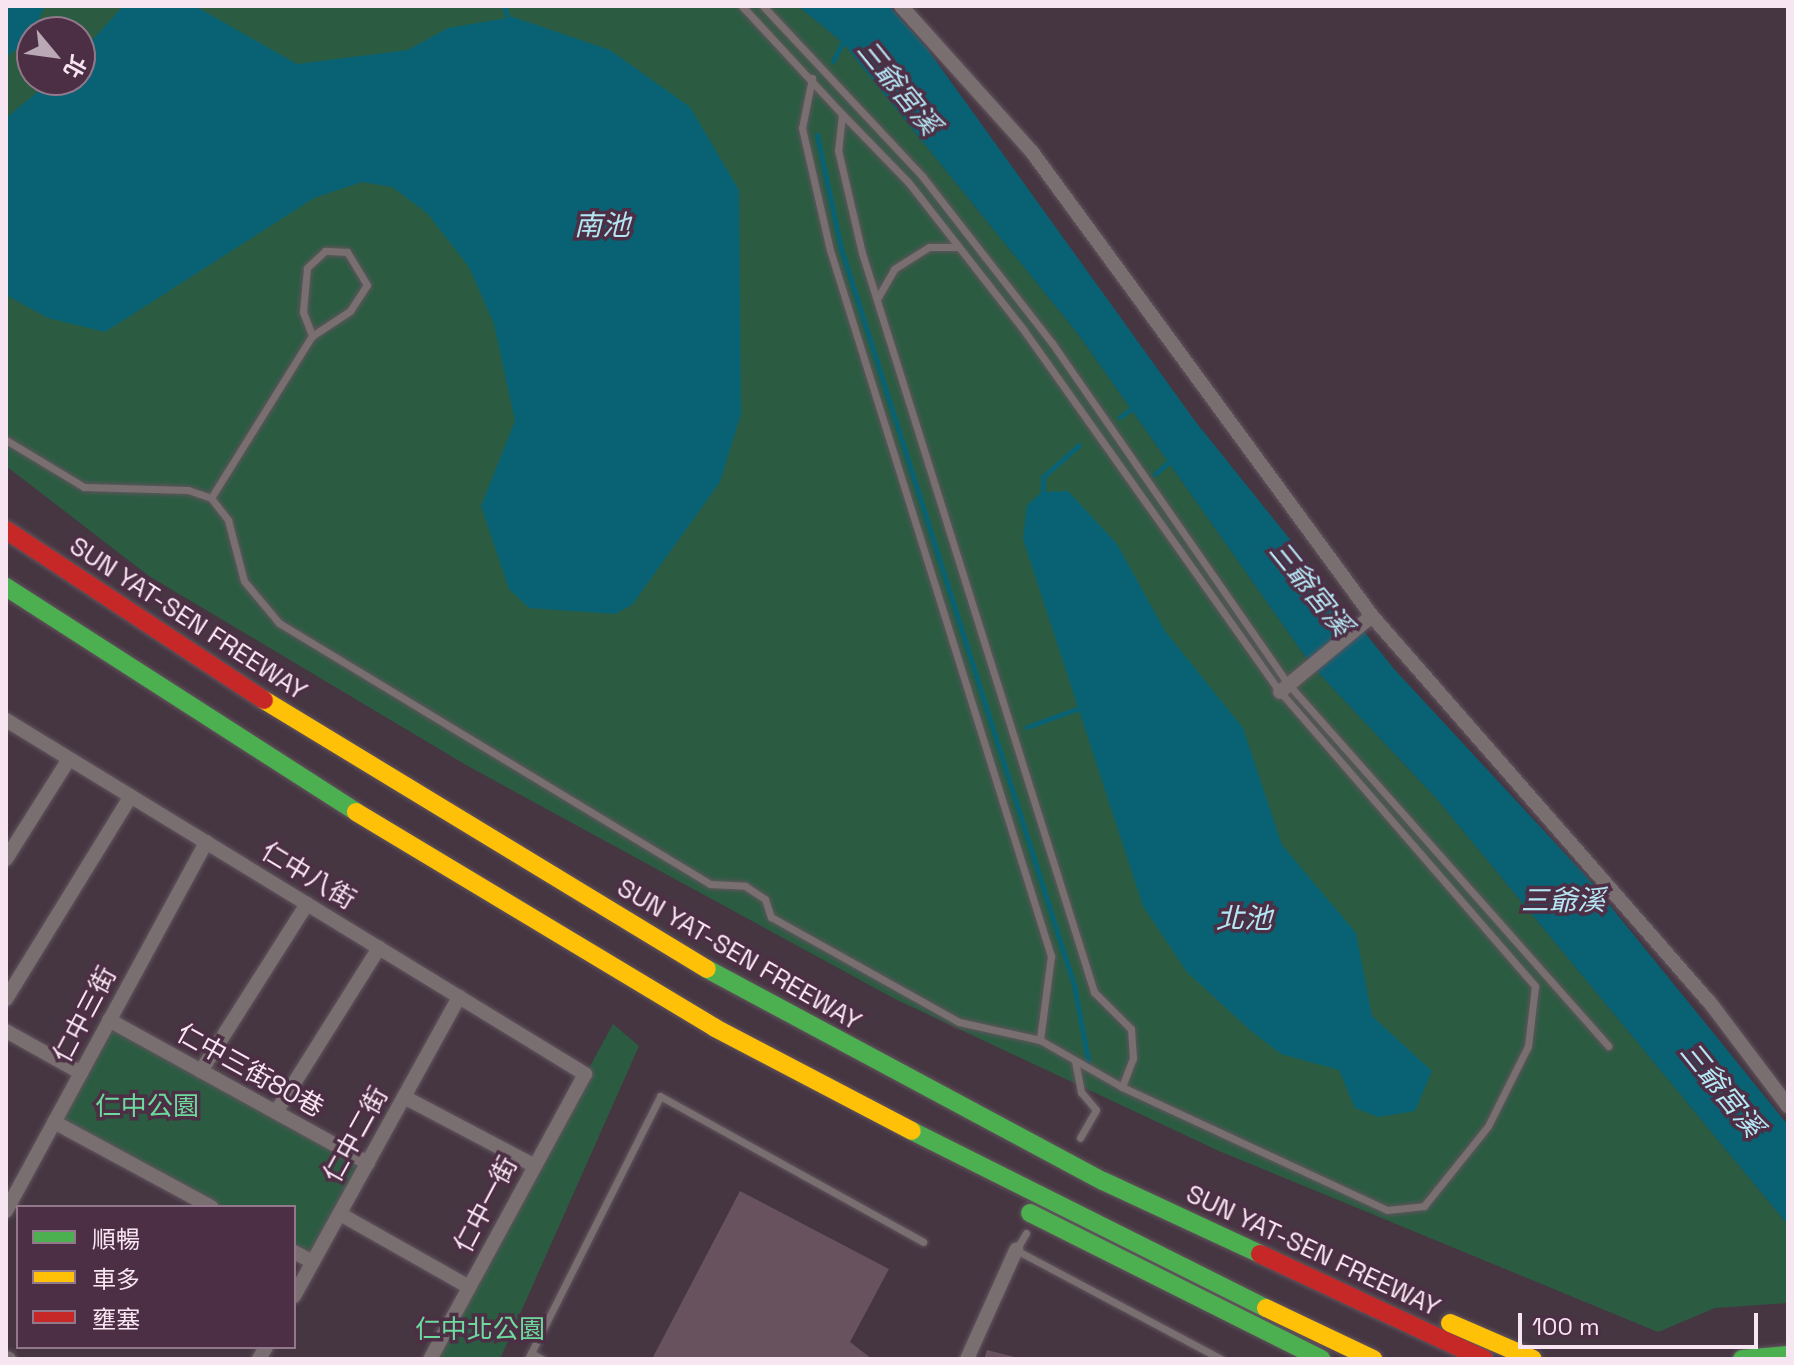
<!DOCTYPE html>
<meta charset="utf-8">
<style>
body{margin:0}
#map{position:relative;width:1794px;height:1365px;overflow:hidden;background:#463642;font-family:"Space Grotesk","Noto Sans TC",sans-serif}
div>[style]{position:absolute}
.green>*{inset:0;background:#2b5c42}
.water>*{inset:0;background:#096274}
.stream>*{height:5px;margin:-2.5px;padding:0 2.5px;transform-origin:2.5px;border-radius:2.5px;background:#096274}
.building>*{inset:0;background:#68525e}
.roads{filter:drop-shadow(0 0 2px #61545d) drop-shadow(0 0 2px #61545d)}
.lane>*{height:7px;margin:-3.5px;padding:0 3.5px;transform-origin:3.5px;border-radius:3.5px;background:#796f71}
.street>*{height:14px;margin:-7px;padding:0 7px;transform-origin:7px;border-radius:7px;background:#796f71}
.fast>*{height:18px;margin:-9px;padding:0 9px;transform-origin:9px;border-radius:9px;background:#4caf50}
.slow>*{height:18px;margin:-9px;padding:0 9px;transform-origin:9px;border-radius:9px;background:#ffc107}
.jam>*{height:18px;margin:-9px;padding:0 9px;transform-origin:9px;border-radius:9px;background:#c62828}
span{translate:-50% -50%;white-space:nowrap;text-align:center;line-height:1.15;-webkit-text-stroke:7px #4d2f45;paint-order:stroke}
.street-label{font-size:26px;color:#f8e5f2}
.park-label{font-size:26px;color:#6dda9d}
.water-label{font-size:28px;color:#b5e6f4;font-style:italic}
.frame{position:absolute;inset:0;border:8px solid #f8e5f2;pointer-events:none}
.legend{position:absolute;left:16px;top:1205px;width:280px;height:144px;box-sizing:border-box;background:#4d2f45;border:2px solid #91788a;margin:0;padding:10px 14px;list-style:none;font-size:24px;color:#f8e5f2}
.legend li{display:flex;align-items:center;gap:16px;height:40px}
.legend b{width:40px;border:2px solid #91788a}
.north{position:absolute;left:16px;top:16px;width:80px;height:80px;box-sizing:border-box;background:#4d2f45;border:2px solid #91788a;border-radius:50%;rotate:119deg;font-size:22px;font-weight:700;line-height:32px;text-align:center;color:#f8e5f2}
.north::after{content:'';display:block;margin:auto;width:28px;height:36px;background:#baa8b4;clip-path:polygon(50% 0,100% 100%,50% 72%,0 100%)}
.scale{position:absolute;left:1518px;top:1313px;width:240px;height:36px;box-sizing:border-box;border:4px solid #f8e5f2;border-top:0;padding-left:10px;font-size:24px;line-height:28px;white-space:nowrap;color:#f8e5f2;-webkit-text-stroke:6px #4d2f45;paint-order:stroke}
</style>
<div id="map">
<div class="green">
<i style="clip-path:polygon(evenodd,6px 6px,798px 6px,842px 42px,1078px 334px,1312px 666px,1436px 798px,1788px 1225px,1788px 1303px,1715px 1308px,1658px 1332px,1219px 1151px,895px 999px,466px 765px,149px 576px,6px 466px,6px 6px,32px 32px,80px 32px,80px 80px,32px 80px,32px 32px)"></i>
<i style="clip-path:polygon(109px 1020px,368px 1163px,313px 1262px,294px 1252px,294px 1207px,211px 1207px,54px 1122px)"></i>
<i style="clip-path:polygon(613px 1024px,639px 1046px,500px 1359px,431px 1359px)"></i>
</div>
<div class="water">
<i style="clip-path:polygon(6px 6px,45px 6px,29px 40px,6px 57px)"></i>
<i style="clip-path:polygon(123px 6px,195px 6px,297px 64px,408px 50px,448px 28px,513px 17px,610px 50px,690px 107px,739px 190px,741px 414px,720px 482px,632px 605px,615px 614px,529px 608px,509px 589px,481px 506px,515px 421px,494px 324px,469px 267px,427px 213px,392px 187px,362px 182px,314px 198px,105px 332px,48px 318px,6px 295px,6px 118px,52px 80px,80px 80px,80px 54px)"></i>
<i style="clip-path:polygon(798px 6px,889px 6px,926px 47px,1195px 421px,1394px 669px,1586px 876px,1788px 1125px,1788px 1225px,1436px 798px,1312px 666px,1078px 334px,842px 42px)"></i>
<i style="clip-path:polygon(1068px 491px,1117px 544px,1165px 631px,1243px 728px,1282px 845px,1356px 933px,1372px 1016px,1432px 1071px,1415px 1111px,1378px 1117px,1355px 1108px,1339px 1070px,1281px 1054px,1251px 1031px,1187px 972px,1143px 906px,1023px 539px,1027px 505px,1042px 492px)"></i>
</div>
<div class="stream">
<i style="left:504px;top:6px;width:19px;rotate:72deg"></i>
<i style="left:833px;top:61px;width:27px;rotate:-63deg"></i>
<i style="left:817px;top:135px;width:116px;rotate:78deg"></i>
<i style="left:841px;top:248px;width:773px;rotate:72.46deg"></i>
<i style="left:1074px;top:985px;width:76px;rotate:79.4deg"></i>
<i style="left:1120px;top:417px;width:19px;rotate:-36deg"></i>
<i style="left:1155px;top:474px;width:23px;rotate:-41deg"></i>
<i style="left:1043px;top:498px;width:21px;rotate:-90deg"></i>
<i style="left:1043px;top:477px;width:48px;rotate:-41.6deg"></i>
<i style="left:1027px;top:727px;width:59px;rotate:-20deg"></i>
</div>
<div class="building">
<i style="clip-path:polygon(740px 1191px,889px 1269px,850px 1342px,872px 1359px,652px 1359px)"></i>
<i style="clip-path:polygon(987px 1350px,1019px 1358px,1019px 1359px,984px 1359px)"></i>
</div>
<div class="roads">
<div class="lane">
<i style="left:742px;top:6px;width:147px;rotate:47.2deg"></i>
<i style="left:842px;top:114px;width:36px;rotate:96deg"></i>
<i style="left:838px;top:150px;width:106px;rotate:76.9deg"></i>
<i style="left:862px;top:253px;width:775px;rotate:72.57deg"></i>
<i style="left:1094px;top:992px;width:52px;rotate:45deg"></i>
<i style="left:1131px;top:1029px;width:29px;rotate:86deg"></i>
<i style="left:1133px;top:1058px;width:31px;rotate:111deg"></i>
<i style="left:763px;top:6px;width:233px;rotate:46.9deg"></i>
<i style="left:922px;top:176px;width:212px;rotate:52.1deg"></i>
<i style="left:1052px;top:343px;width:416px;rotate:55.3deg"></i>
<i style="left:1289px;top:685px;width:482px;rotate:48.5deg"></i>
<i style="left:812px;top:78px;width:51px;rotate:101.3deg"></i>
<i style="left:802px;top:128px;width:125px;rotate:77.1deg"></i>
<i style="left:830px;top:250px;width:740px;rotate:72.62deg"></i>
<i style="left:1051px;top:956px;width:85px;rotate:97.5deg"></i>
<i style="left:877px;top:299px;width:34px;rotate:-60deg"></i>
<i style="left:894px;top:269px;width:41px;rotate:-32.2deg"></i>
<i style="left:929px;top:247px;width:29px"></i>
<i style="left:6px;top:440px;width:91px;rotate:31.1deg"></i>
<i style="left:84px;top:487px;width:104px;rotate:1.7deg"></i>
<i style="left:188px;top:490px;width:24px;rotate:19deg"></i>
<i style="left:211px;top:498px;width:28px;rotate:52deg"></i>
<i style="left:228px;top:520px;width:63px;rotate:75.3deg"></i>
<i style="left:244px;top:581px;width:55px;rotate:50.2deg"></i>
<i style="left:279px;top:623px;width:504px;rotate:31.2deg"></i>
<i style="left:710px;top:884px;width:35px;rotate:3deg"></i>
<i style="left:745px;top:886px;width:24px;rotate:33deg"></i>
<i style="left:765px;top:899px;width:19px;rotate:72deg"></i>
<i style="left:771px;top:917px;width:215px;rotate:29.2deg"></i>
<i style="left:959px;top:1022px;width:83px;rotate:12.5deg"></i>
<i style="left:1040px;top:1040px;width:95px;rotate:29.8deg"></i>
<i style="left:1122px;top:1087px;width:292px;rotate:24.9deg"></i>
<i style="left:1387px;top:1210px;width:37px;rotate:-6deg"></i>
<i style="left:1424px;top:1206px;width:102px;rotate:-51.3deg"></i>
<i style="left:1488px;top:1126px;width:89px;rotate:-63.4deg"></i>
<i style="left:1528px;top:1046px;width:60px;rotate:-83.3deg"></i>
<i style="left:1535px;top:986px;width:389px;rotate:-130.9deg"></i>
<i style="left:1280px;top:692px;width:445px;rotate:-125.3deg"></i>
<i style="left:1023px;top:329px;width:187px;rotate:-128deg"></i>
<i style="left:908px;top:182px;width:95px;rotate:-134.1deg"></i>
<i style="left:211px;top:498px;width:191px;rotate:-58.1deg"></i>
<i style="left:312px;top:336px;width:45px;rotate:-33.3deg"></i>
<i style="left:350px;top:311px;width:31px;rotate:-57deg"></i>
<i style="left:367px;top:285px;width:39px;rotate:-121deg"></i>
<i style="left:347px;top:252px;width:22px;rotate:-177deg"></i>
<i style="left:325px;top:251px;width:25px;rotate:137deg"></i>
<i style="left:307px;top:268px;width:44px;rotate:95.2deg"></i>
<i style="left:303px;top:312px;width:26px;rotate:69deg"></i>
<i style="left:1075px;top:1061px;width:32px;rotate:79deg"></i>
<i style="left:1081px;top:1092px;width:23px;rotate:50deg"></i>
<i style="left:1096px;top:1110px;width:32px;rotate:120deg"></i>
<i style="left:1026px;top:1233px;width:20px;rotate:120deg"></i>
<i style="left:1016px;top:1250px;width:232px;rotate:28deg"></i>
<i style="left:531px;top:1353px;width:13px;rotate:29deg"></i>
<i style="left:528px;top:1359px;width:294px;rotate:-63.3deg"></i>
<i style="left:660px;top:1096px;width:301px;rotate:29deg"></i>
</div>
<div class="street">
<i style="left:901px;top:6px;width:196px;rotate:48.1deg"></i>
<i style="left:1032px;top:152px;width:575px;rotate:53.77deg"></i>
<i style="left:1372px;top:616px;width:515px;rotate:48.86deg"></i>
<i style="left:1711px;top:1004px;width:128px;rotate:53deg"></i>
<i style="left:1280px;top:692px;width:119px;rotate:-39.6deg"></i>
<i style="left:6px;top:720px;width:679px;rotate:31.44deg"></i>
<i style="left:585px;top:1074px;width:324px;rotate:118.5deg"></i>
<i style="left:6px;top:859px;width:118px;rotate:-57.8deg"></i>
<i style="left:6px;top:999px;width:238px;rotate:-58.4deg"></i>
<i style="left:109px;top:1020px;width:296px;rotate:28.9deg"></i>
<i style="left:6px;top:1031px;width:86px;rotate:29.2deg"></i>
<i style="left:201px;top:1071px;width:198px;rotate:-57.6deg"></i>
<i style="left:404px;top:1097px;width:148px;rotate:27.8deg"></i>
<i style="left:276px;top:1112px;width:194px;rotate:-57.9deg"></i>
<i style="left:54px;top:1122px;width:179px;rotate:28.4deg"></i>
<i style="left:6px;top:1211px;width:420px;rotate:-61.5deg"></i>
<i style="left:340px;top:1214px;width:148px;rotate:29.5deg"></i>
<i style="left:294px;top:1252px;width:21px;rotate:28deg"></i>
<i style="left:294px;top:1296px;width:342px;rotate:-61.1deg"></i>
<i style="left:6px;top:1358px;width:3px;rotate:18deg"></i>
<i style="left:259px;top:1359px;width:14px;rotate:-60deg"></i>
<i style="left:967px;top:1359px;width:120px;rotate:-65.8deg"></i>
</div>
<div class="fast">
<i style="left:6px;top:587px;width:416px;rotate:32.7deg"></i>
<i style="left:707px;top:969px;width:449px;rotate:28.2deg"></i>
<i style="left:1103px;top:1181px;width:173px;rotate:24.9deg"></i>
<i style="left:912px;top:1131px;width:396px;rotate:26.6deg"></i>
<i style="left:1030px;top:1213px;width:326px;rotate:26.6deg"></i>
<i style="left:1742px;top:1359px;width:46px;rotate:-5deg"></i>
</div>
<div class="slow">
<i style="left:264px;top:700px;width:518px;rotate:31.27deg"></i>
<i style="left:356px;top:812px;width:419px;rotate:31deg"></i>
<i style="left:715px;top:1028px;width:222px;rotate:27.6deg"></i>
<i style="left:1266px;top:1308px;width:119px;rotate:25.5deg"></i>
<i style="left:1450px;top:1323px;width:90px;rotate:23.4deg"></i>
</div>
<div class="jam">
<i style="left:6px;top:530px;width:309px;rotate:33.4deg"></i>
<i style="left:1260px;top:1254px;width:247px;rotate:25.1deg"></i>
</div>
</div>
<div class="street-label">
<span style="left:188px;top:619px;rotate:33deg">SUN YAT-SEN FREEWAY</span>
<span style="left:308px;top:876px;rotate:31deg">仁中八街</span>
<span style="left:739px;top:955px;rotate:30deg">SUN YAT-SEN FREEWAY</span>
<span style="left:85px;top:1015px;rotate:-62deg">仁中三街</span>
<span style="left:250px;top:1071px;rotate:29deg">仁中三街80巷</span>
<span style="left:356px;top:1135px;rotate:-61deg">仁中二街</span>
<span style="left:486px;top:1205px;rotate:-62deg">仁中一街</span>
<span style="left:1313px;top:1251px;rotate:25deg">SUN YAT-SEN FREEWAY</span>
</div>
<div class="park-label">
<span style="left:147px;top:1107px">仁中公園</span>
<span style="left:480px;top:1330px">仁中北公園</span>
</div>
<div class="water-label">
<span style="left:899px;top:87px;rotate:51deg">三爺宮溪</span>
<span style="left:602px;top:225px">南池</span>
<span style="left:1311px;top:588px;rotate:51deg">三爺宮溪</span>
<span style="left:1563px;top:900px">三爺溪</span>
<span style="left:1244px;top:918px">北池</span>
<span style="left:1722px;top:1089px;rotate:51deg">三爺宮溪</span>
</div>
<div class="frame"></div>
<ul class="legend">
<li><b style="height:10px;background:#4caf50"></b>順暢</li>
<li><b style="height:10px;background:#ffc107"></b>車多</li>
<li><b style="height:10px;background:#c62828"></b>壅塞</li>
</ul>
<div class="north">北</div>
<div class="scale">100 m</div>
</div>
